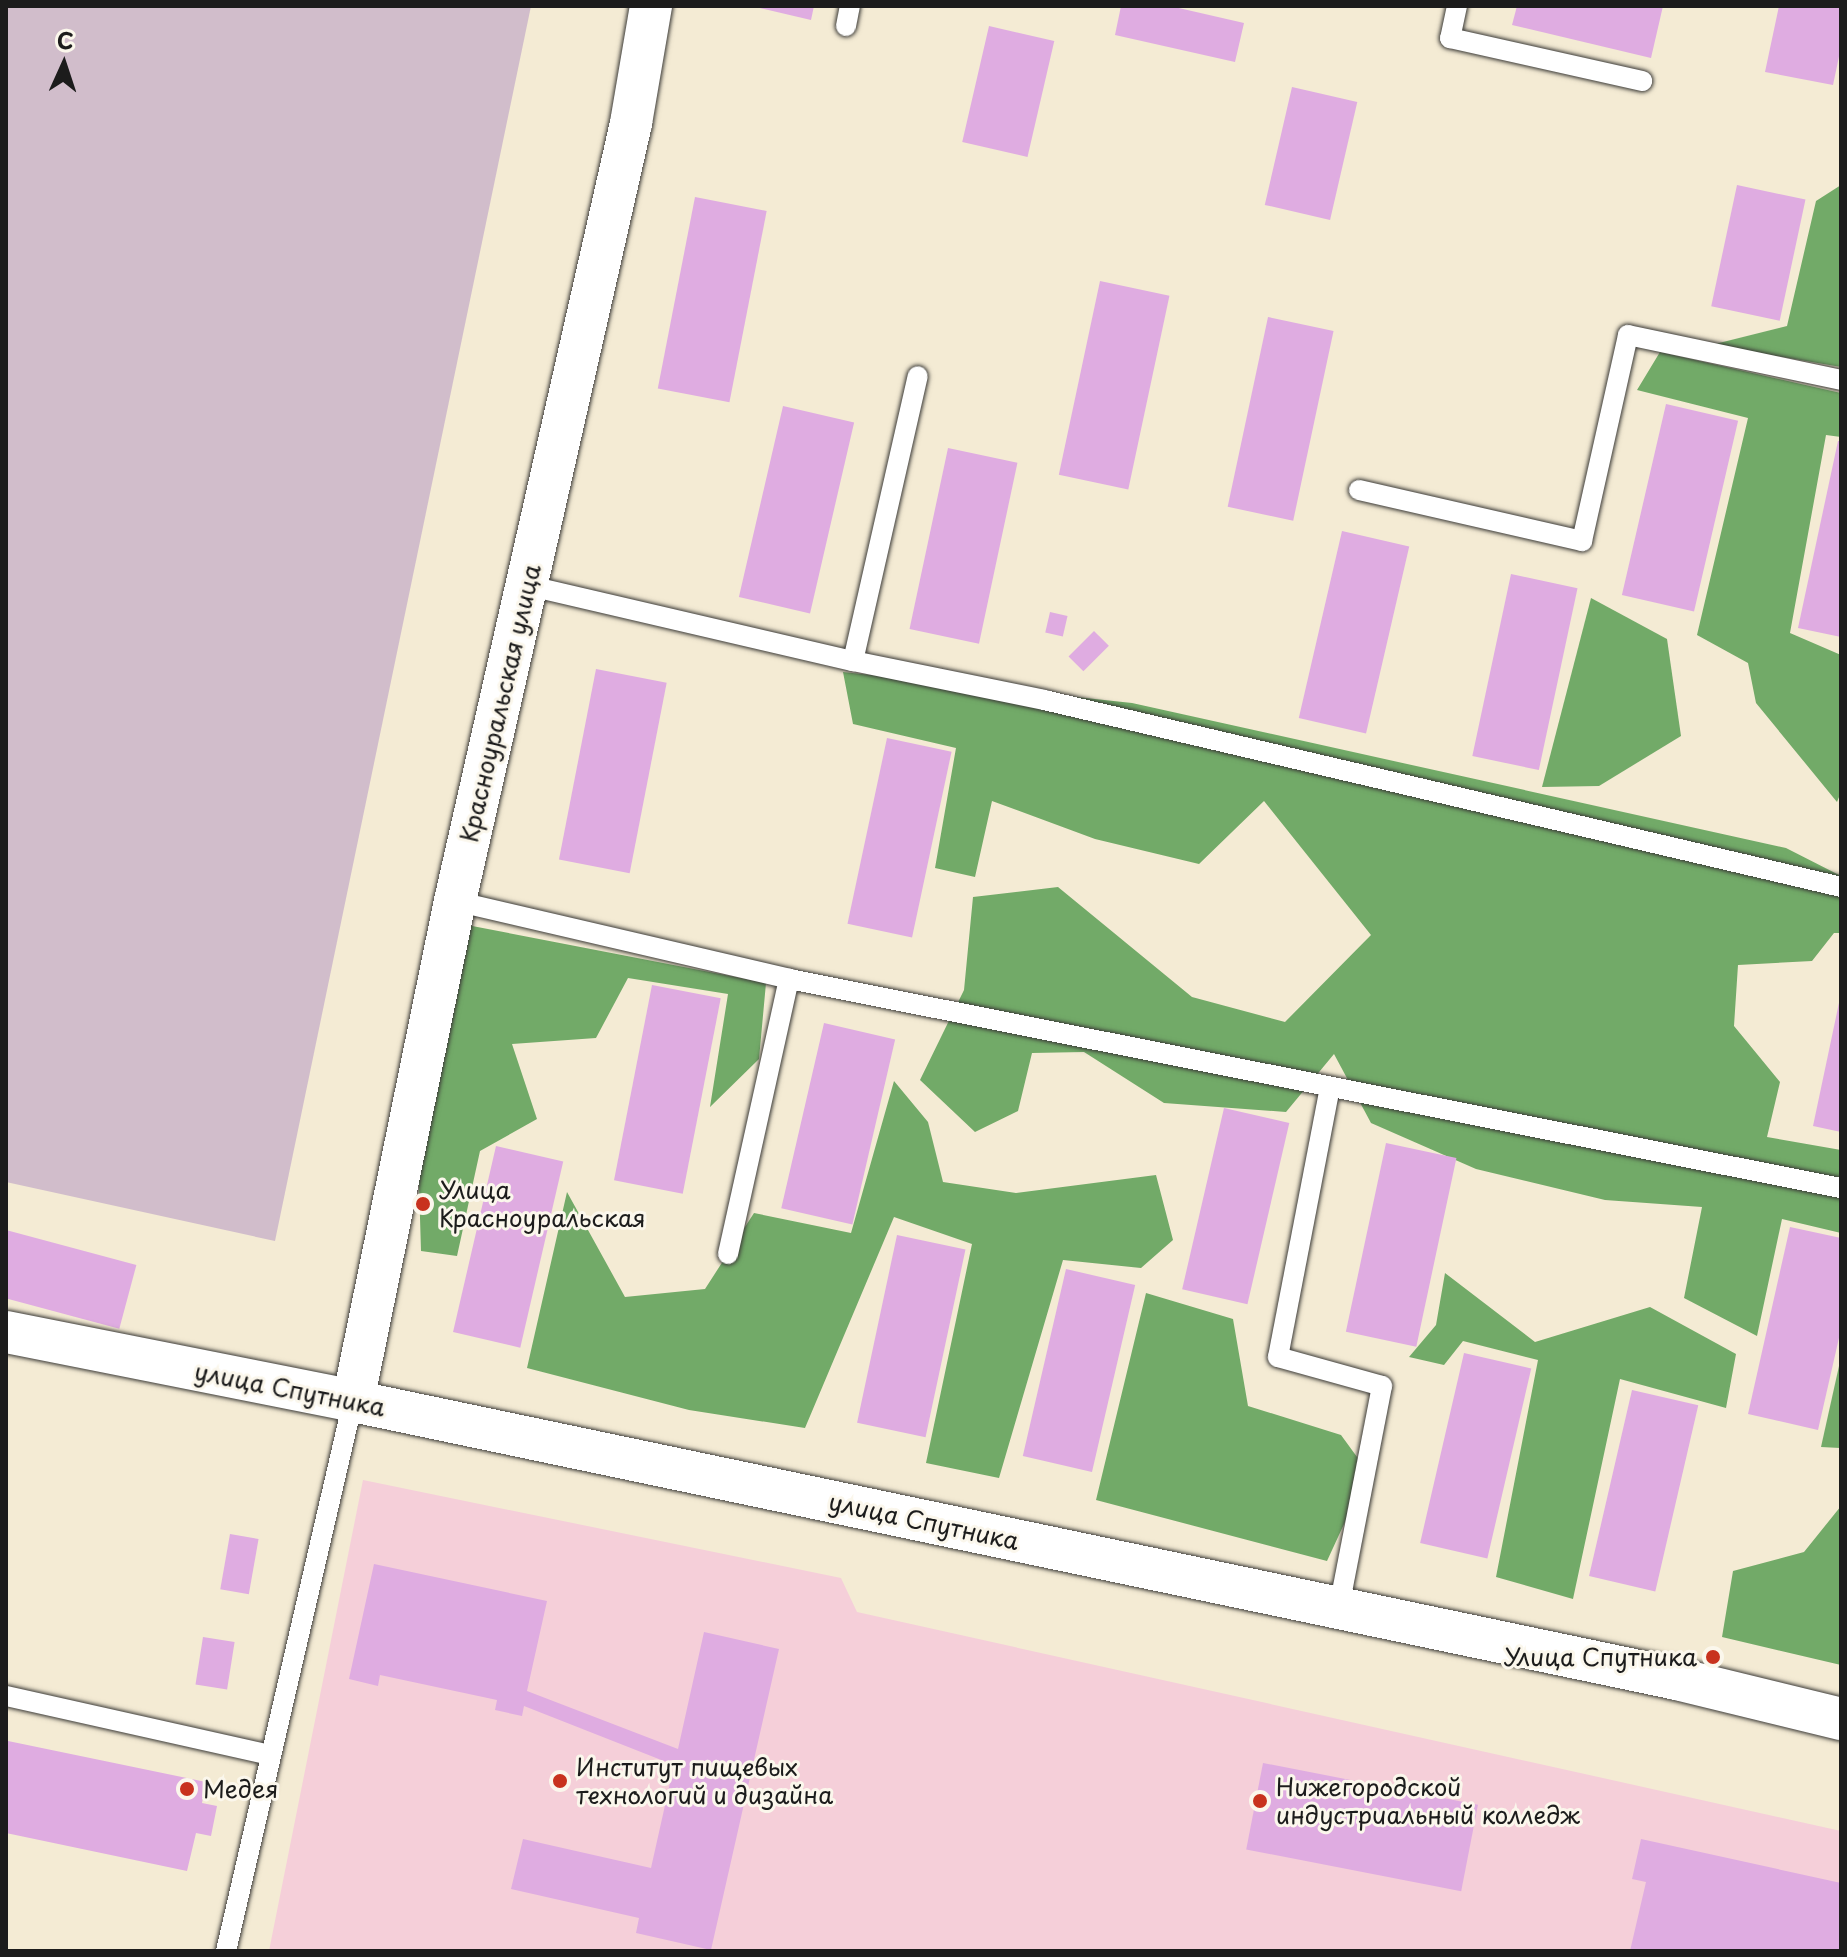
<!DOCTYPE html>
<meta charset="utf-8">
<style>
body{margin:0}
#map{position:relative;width:1847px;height:1957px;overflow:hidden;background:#f4ebd4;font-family:"Playpen Sans",sans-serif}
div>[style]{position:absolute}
.built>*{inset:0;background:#f5cfd9}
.industrial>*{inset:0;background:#d1bdcb}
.forest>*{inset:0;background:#72aa68}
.building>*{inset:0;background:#dface1;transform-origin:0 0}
.roads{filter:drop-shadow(0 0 2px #3c3b38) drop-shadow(0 0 2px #3c3b38)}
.lane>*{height:20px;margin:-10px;padding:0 10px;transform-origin:10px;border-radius:10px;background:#fff}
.street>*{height:42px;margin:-21px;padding:0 21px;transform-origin:21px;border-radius:21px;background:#fff}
.dots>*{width:22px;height:22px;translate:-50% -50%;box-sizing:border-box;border:4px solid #fbf7ec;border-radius:50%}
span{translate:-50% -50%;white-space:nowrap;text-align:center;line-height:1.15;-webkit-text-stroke:6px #fbf7ec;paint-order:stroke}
.street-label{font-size:24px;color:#1c1c1c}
.poi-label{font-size:24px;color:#1c1c1c}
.left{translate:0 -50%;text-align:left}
.right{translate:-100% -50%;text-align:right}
.frame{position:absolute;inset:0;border:8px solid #1c1c1c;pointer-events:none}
.north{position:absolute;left:24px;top:24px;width:80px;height:80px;-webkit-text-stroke:6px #fbf7ec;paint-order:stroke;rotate:3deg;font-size:22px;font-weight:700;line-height:32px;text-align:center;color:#1c1c1c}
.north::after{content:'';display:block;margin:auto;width:28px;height:36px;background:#1c1c1c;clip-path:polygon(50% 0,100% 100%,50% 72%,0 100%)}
</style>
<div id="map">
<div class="built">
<i style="clip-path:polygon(363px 1480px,841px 1578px,857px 1612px,1841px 1831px,1841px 1951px,269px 1951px)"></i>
</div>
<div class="industrial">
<i style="clip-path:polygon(6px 6px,531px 6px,275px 1241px,6px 1182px)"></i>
</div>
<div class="forest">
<i style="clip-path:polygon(1841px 185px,1841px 367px,1711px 345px,1787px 326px,1816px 201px)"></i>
<i style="clip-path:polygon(1660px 352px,1841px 393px,1841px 437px,1826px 435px,1790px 633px,1841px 655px,1841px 792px,1837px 802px,1756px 703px,1748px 663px,1697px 635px,1748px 418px,1637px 390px)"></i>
<i style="clip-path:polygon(1591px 598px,1667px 639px,1681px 736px,1599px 786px,1542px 787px)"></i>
<i style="clip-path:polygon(843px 672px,1132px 703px,1786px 848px,1841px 876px,1841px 933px,1834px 933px,1812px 961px,1738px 965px,1734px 1026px,1780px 1082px,1767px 1137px,1841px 1150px,1841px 1233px,1782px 1219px,1757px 1336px,1684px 1298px,1702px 1207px,1605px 1200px,1476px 1169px,1371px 1123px,1334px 1054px,1286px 1112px,1164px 1103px,1084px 1052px,1032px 1053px,1018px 1111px,975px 1132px,920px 1080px,964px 990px,973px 897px,1058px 887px,1192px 997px,1285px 1022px,1371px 935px,1264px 801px,1199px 864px,1095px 839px,992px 801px,975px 877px,935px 868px,956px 748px,853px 724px)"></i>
<i style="clip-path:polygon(467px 925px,766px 983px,759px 1059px,710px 1107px,728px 994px,628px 978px,596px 1038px,512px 1044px,537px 1119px,480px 1151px,457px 1256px,421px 1251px,417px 1118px)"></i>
<i style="clip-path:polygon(894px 1081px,928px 1122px,943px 1182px,1016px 1193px,1156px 1175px,1173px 1240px,1141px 1268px,1063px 1260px,999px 1478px,926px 1463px,972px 1244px,894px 1217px,805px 1428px,689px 1410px,527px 1368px,567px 1192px,625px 1297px,705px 1289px,754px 1213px,851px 1233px)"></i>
<i style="clip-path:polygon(1445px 1273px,1535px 1342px,1650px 1307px,1736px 1354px,1726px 1408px,1620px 1379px,1573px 1599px,1496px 1577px,1538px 1360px,1463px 1341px,1444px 1365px,1409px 1357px,1436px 1325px)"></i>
<i style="clip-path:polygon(1146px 1293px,1233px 1319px,1248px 1406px,1341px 1435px,1368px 1472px,1327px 1561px,1096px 1500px)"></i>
<i style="clip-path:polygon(1841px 1357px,1840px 1448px,1821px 1447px)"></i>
<i style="clip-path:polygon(1841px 1506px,1841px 1665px,1722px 1637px,1733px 1571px,1804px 1552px)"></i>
</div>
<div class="building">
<i style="clip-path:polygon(751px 6px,814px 6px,811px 20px)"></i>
<i style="clip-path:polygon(1121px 6px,1170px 6px,1244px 23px,1235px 62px,1115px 35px)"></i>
<i style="clip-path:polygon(1517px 6px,1663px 6px,1651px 58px,1512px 25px)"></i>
<i style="clip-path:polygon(1779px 6px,1841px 6px,1841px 47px,1833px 85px,1765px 72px)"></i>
<i style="left:989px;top:26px;width:67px;height:119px;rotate:13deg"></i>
<i style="left:1292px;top:87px;width:67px;height:121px;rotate:13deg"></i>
<i style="left:1737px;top:185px;width:70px;height:124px;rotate:12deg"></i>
<i style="left:695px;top:197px;width:73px;height:195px;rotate:11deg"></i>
<i style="left:1100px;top:281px;width:71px;height:198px;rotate:12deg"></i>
<i style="left:1268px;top:317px;width:67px;height:194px;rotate:12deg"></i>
<i style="left:1666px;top:404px;width:74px;height:196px;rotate:13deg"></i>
<i style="left:783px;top:406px;width:73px;height:196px;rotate:13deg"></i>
<i style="clip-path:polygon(1838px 441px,1841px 441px,1841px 637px,1798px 628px)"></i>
<i style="left:948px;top:448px;width:71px;height:185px;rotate:12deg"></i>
<i style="left:1342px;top:531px;width:69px;height:192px;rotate:13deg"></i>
<i style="left:1511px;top:574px;width:68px;height:186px;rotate:12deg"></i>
<i style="left:1050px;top:612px;width:18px;height:21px;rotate:13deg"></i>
<i style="left:1094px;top:631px;width:21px;height:36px;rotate:45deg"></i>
<i style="left:596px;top:669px;width:72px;height:194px;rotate:11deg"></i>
<i style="left:887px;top:738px;width:66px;height:190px;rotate:12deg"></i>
<i style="left:652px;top:985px;width:70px;height:199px;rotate:11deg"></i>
<i style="clip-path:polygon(1840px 998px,1841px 998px,1841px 1132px,1813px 1126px)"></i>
<i style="left:824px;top:1023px;width:73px;height:190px;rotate:13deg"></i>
<i style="left:1224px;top:1108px;width:67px;height:186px;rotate:13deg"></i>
<i style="left:1386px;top:1143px;width:72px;height:193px;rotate:12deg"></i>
<i style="left:496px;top:1146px;width:69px;height:191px;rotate:13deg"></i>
<i style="clip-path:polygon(1790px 1227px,1841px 1238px,1841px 1329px,1818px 1430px,1748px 1414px)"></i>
<i style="left:6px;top:1230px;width:135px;height:66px;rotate:15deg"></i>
<i style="left:897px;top:1235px;width:70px;height:192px;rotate:12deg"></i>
<i style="left:1066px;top:1269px;width:71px;height:192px;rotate:13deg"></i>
<i style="left:1464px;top:1353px;width:69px;height:195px;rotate:13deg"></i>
<i style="left:1632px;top:1390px;width:68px;height:191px;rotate:13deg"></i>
<i style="left:230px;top:1534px;width:29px;height:56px;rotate:10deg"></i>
<i style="clip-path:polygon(374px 1564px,547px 1601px,527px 1691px,678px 1749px,704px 1632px,779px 1649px,711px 1950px,636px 1933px,639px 1918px,511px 1889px,523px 1839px,651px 1868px,674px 1765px,524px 1706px,522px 1716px,495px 1710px,497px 1700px,380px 1675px,378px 1686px,349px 1679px)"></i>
<i style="left:203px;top:1637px;width:32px;height:48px;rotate:9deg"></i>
<i style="clip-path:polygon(8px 1741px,206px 1782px,202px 1803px,217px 1806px,211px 1836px,196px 1833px,187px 1871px,6px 1833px)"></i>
<i style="left:1263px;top:1763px;width:219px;height:88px;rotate:11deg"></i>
<i style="clip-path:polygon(1641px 1839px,1841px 1883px,1841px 1951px,1630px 1951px,1646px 1882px,1632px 1879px)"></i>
</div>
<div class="roads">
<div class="lane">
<i style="left:1457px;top:6px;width:33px;rotate:102deg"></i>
<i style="left:1450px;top:38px;width:197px;rotate:12.6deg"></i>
<i style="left:846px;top:26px;width:20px;rotate:-79deg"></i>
<i style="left:1359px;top:490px;width:229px;rotate:12.9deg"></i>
<i style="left:1582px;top:541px;width:211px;rotate:-77.4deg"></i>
<i style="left:1628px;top:335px;width:218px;rotate:11.9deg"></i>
<i style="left:526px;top:585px;width:336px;rotate:13.1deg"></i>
<i style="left:853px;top:661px;width:292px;rotate:-77.2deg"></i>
<i style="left:853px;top:661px;width:195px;rotate:11.5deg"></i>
<i style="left:1044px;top:700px;width:819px;rotate:13.2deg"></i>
<i style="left:455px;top:901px;width:343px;rotate:13.1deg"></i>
<i style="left:789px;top:979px;width:1073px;rotate:11.24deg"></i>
<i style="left:1330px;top:1087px;width:275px;rotate:100.9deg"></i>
<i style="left:1278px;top:1357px;width:108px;rotate:15.6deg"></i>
<i style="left:1382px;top:1386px;width:226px;rotate:101deg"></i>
<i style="left:728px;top:1254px;width:282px;rotate:-77.5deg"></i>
<i style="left:6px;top:1696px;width:271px;rotate:12.6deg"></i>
<i style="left:226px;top:1951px;width:564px;rotate:-77deg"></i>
</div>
<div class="street">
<i style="left:6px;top:1332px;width:354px;rotate:11.2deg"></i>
<i style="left:353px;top:1401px;width:1353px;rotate:11.86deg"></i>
<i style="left:1677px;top:1679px;width:169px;rotate:13.7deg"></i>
<i style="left:353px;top:1401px;width:510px;rotate:-78.47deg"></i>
<i style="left:455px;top:901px;width:798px;rotate:-77.25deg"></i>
<i style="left:631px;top:123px;width:119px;rotate:-80.3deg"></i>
</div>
</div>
<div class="dots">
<i style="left:423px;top:1204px;background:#c8321e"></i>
<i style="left:1713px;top:1657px;background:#c8321e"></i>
<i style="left:560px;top:1781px;background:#c8321e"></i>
<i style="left:187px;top:1789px;background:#c8321e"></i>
<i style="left:1260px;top:1801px;background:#c8321e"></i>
</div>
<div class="street-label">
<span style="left:500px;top:703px;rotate:-77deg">Красноуральская улица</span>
<span style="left:290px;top:1389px;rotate:11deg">улица Спутника</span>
<span style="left:924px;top:1521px;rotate:12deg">улица Спутника</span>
</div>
<div class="poi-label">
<span class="left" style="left:439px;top:1204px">Улица<br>Красноуральская</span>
<span class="right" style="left:1697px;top:1657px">Улица Спутника</span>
<span class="left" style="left:576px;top:1781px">Институт пищевых<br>технологий и дизайна</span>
<span class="left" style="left:1276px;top:1801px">Нижегородской<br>индустриальный колледж</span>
<span class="left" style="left:203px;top:1789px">Медея</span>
</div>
<div class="frame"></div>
<div class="north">С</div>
</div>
